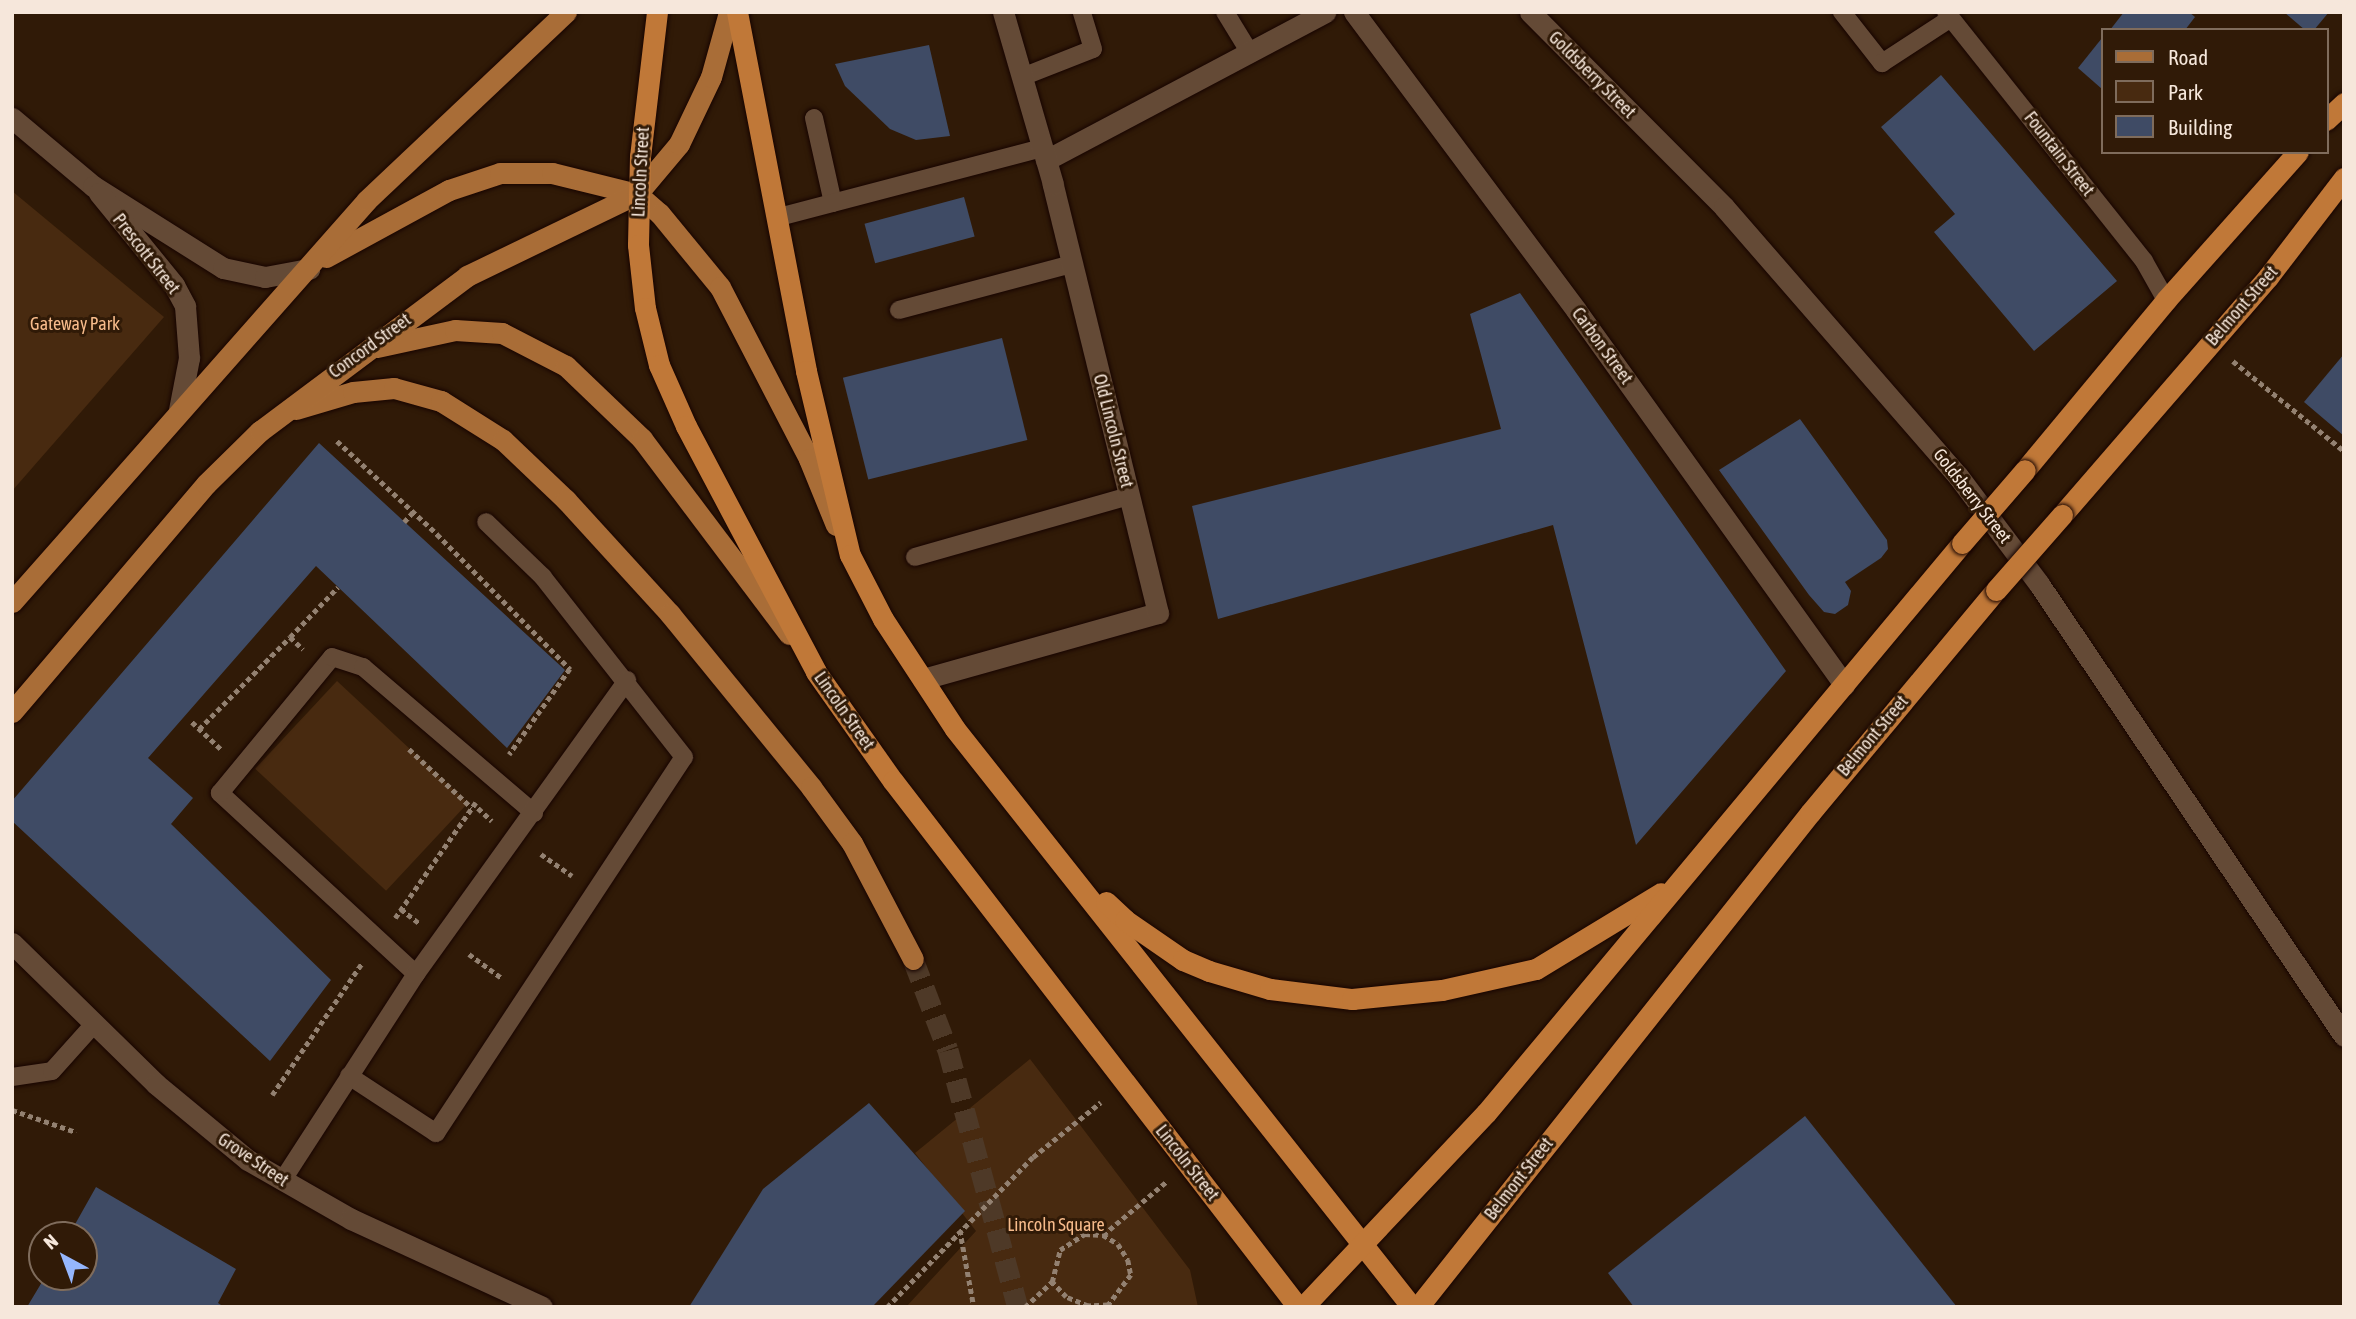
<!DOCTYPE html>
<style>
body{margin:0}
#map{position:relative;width:2356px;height:1319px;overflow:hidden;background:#301a07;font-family:"Asap Condensed",sans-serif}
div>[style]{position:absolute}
.green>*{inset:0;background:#482a10;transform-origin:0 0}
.building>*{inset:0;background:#3f4b65;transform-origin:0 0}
.primary-tunnel>*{height:21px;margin-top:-10.5px;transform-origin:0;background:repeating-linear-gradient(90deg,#4e3927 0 21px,transparent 0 31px)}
.path>*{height:4.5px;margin-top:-2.25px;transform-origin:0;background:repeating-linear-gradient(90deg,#938171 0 5px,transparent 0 8.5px)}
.roads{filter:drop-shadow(0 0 2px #170400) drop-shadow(0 0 2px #170400)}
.service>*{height:18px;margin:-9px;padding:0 9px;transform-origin:9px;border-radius:9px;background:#644a36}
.minor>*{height:21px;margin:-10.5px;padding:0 10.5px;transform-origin:10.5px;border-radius:10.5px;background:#644a36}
.tertiary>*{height:21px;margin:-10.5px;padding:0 10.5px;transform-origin:10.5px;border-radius:10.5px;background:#644a36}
.secondary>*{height:21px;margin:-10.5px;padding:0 10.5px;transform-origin:10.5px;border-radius:10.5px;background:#644a36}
.primary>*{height:21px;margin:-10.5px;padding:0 10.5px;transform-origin:10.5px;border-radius:10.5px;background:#a96d37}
.trunk>*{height:21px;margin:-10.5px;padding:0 10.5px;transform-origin:10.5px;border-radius:10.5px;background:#c07838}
.bridges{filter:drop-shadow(0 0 2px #170400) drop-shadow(0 0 2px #170400)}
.trunk-bridge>*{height:21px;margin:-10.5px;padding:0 10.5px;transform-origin:10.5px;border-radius:10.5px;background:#c07838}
span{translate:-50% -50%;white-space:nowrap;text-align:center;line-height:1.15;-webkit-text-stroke:6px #301a07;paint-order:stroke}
.street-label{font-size:18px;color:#f6e7db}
.park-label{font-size:18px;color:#f7bb8b}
.frame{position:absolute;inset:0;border:14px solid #f6e7db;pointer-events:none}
.legend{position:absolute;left:2101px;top:28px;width:228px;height:126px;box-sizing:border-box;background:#301a07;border:2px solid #7f6c5c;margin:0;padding:9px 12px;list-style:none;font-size:21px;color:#f6e7db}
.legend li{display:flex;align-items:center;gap:14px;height:35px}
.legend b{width:35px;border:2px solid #7f6c5c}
.north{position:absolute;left:28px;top:1221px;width:70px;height:70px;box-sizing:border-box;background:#301a07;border:2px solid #7f6c5c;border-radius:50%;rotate:319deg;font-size:19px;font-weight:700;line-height:28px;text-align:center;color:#f6e7db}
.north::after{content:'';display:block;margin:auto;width:24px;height:32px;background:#95b6fd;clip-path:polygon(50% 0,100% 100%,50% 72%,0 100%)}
</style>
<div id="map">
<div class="green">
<i style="clip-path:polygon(12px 191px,164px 317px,12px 491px)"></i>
<i style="left:337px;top:681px;width:179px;height:120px;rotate:43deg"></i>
<i style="clip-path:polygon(1030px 1059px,1190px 1270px,1198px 1307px,906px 1307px,976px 1231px,915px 1153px)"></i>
</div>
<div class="building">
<i style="clip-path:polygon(2124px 12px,2189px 12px,2195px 17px,2185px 30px,2110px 30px)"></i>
<i style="clip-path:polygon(2284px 12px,2329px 12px,2314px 30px,2305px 30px)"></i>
<i style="clip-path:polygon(2102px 38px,2102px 89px,2078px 68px)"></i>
<i style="clip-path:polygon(929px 45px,950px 136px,916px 140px,890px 129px,845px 86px,835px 64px)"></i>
<i style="clip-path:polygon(1941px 75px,2117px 281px,2034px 351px,1934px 232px,1955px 214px,1881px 127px)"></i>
<i style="left:964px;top:197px;width:41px;height:103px;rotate:75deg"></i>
<i style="clip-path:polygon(1520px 293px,1786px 671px,1636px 845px,1553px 525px,1218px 619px,1192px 506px,1501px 429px,1470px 314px)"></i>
<i style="left:1002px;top:338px;width:105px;height:164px;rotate:76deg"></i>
<i style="clip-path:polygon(2344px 354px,2344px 436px,2304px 402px)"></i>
<i style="clip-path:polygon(1800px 419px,1887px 540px,1888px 549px,1881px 558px,1845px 582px,1851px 591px,1848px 605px,1835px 614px,1824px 612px,1809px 595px,1719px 470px)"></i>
<i style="clip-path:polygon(319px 443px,565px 670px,507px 748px,316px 566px,148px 758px,193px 798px,171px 824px,331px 980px,270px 1061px,12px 821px,12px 801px)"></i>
<i style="clip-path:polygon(869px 1103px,965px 1211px,872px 1307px,689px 1307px,763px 1189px)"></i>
<i style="clip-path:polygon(1805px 1116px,1957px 1307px,1634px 1307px,1608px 1273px)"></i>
<i style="clip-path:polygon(96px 1187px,236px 1269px,218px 1303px,224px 1307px,27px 1307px,45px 1277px,84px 1277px,84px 1235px,69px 1235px)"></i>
</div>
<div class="primary-tunnel">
<i style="left:913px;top:959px;width:97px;rotate:69deg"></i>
<i style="left:948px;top:1050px;width:266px;rotate:74.8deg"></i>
</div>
<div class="path">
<i style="left:2233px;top:361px;width:143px;rotate:39deg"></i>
<i style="left:337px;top:441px;width:137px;rotate:42.9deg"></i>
<i style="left:437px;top:534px;width:190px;rotate:45.4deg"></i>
<i style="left:570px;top:669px;width:105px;rotate:125.3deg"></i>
<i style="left:404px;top:522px;width:13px;rotate:-48deg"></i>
<i style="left:290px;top:637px;width:69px;rotate:-46.2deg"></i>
<i style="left:192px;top:722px;width:40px;rotate:43deg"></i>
<i style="left:199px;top:729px;width:129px;rotate:-45.3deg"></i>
<i style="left:290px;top:637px;width:18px;rotate:43deg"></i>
<i style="left:409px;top:749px;width:86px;rotate:43.1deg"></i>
<i style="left:478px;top:808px;width:19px;rotate:43deg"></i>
<i style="left:541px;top:854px;width:38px;rotate:35deg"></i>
<i style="left:401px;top:909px;width:23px;rotate:38deg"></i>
<i style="left:395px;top:918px;width:141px;rotate:-55.1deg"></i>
<i style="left:469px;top:954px;width:42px;rotate:36.3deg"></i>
<i style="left:272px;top:1095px;width:160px;rotate:-55.7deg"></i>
<i style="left:12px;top:1110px;width:68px;rotate:19deg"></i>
<i style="left:960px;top:1230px;width:78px;rotate:79.7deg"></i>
<i style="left:1103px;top:1235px;width:82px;rotate:-40.1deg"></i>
<i style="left:887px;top:1307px;width:209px;rotate:-45.8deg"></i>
<i style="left:1033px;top:1157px;width:87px;rotate:-39deg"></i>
<i style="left:1025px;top:1307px;width:37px;rotate:-43deg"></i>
<i style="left:1052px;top:1282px;width:33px;rotate:-76deg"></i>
<i style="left:1060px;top:1250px;width:30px;rotate:-33deg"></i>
<i style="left:1085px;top:1234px;width:18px;rotate:3deg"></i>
<i style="left:1103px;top:1235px;width:17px;rotate:31deg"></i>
<i style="left:1118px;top:1244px;width:19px;rotate:58deg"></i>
<i style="left:1128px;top:1260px;width:15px;rotate:79deg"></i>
<i style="left:1131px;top:1275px;width:38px;rotate:127deg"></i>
<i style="left:1108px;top:1305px;width:20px;rotate:177deg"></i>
<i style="left:1088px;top:1306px;width:24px;rotate:-158deg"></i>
<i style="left:1066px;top:1297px;width:21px;rotate:-133deg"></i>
</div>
<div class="roads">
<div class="service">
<i style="left:1225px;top:12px;width:48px;rotate:58.6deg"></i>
<i style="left:1842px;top:12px;width:65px;rotate:51.9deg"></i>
<i style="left:1882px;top:63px;width:82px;rotate:-33.1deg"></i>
<i style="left:1946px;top:12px;width:318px;rotate:51.5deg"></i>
<i style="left:2144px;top:261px;width:45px;rotate:60.6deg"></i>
<i style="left:1022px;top:77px;width:76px;rotate:-21.5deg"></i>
<i style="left:1093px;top:49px;width:39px;rotate:-107deg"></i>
<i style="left:814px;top:118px;width:87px;rotate:77.4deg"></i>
<i style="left:779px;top:217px;width:272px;rotate:-14.7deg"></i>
<i style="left:899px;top:310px;width:179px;rotate:-14.9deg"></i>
<i style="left:915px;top:557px;width:223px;rotate:-15.9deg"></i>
<i style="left:416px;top:974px;width:267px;rotate:-137.3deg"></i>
<i style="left:220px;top:793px;width:176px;rotate:-50.5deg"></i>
<i style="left:332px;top:657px;width:33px;rotate:18deg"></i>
<i style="left:363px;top:667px;width:225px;rotate:40.5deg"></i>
<i style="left:349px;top:1076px;width:104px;rotate:33.2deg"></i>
<i style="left:436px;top:1133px;width:450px;rotate:-56.6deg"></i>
<i style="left:684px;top:757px;width:229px;rotate:-128.1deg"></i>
<i style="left:543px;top:577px;width:79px;rotate:-136deg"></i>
<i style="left:12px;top:1077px;width:40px;rotate:-8.5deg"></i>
<i style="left:52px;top:1071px;width:64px;rotate:-48.1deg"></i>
<i style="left:282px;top:1181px;width:247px;rotate:-57.1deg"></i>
<i style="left:416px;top:974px;width:362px;rotate:-54.3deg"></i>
</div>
<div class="minor">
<i style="left:1354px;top:12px;width:372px;rotate:53.3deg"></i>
<i style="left:1576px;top:310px;width:461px;rotate:54.4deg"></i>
<i style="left:1046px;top:160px;width:316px;rotate:-27.9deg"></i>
<i style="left:923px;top:679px;width:244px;rotate:-15.7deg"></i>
<i style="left:1158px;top:613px;width:442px;rotate:-103.8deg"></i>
<i style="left:1053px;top:184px;width:179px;rotate:-106.2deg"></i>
</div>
<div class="tertiary">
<i style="left:12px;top:118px;width:106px;rotate:40deg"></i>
<i style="left:93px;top:186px;width:154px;rotate:32.2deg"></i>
<i style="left:223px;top:268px;width:43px;rotate:12.1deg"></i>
<i style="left:265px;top:277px;width:45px;rotate:-10.3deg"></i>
<i style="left:99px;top:193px;width:119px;rotate:50.8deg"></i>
<i style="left:174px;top:285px;width:24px;rotate:62deg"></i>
<i style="left:185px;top:306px;width:52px;rotate:85.6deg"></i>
<i style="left:189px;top:358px;width:53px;rotate:100.9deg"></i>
</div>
<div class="secondary">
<i style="left:1530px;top:12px;width:275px;rotate:45.1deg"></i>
<i style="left:1724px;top:207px;width:357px;rotate:49deg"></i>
<i style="left:1958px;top:476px;width:135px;rotate:53.1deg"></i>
<i style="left:2039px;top:584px;width:545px;rotate:55.99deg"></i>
<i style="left:12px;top:943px;width:202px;rotate:44.4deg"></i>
<i style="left:156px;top:1084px;width:119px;rotate:39.6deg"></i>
<i style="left:248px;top:1160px;width:119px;rotate:29.8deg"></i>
<i style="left:351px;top:1219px;width:210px;rotate:24.7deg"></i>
</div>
<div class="primary">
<i style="left:326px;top:257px;width:140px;rotate:-28.6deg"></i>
<i style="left:449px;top:190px;width:54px;rotate:-18.4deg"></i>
<i style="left:500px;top:173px;width:52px"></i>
<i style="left:552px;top:173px;width:88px;rotate:13.9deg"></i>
<i style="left:637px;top:194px;width:30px;rotate:41deg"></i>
<i style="left:660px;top:214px;width:94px;rotate:50.6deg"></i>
<i style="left:720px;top:287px;width:194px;rotate:62.6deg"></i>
<i style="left:809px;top:459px;width:71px;rotate:67.8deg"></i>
<i style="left:377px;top:347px;width:80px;rotate:-12.3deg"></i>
<i style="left:455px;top:330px;width:47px;rotate:3.7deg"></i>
<i style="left:502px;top:333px;width:72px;rotate:27.3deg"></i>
<i style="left:566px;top:366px;width:105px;rotate:43.8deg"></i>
<i style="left:642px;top:439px;width:244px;rotate:53deg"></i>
<i style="left:296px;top:409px;width:59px;rotate:-16.6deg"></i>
<i style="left:353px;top:392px;width:41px;rotate:-5.6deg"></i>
<i style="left:394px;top:388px;width:49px;rotate:15.5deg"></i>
<i style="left:441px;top:401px;width:73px;rotate:32.2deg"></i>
<i style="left:503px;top:440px;width:87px;rotate:43.6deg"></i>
<i style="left:566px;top:500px;width:154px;rotate:47.6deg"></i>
<i style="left:670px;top:614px;width:223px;rotate:50.8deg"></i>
<i style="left:811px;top:787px;width:69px;rotate:53.8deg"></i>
<i style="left:852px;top:843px;width:131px;rotate:62.3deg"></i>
<i style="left:12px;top:602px;width:536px;rotate:-48.55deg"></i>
<i style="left:367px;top:200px;width:274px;rotate:-43.4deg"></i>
<i style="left:12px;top:712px;width:299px;rotate:-49.6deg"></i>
<i style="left:206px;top:484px;width:76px;rotate:-44.5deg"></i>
<i style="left:260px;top:431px;width:259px;rotate:-36.8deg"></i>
<i style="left:467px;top:276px;width:189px;rotate:-25.8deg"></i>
<i style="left:637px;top:194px;width:65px;rotate:-50deg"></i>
<i style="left:679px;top:144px;width:74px;rotate:-64.5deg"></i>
<i style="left:711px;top:77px;width:67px;rotate:-74.5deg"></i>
</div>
<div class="trunk">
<i style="left:657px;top:12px;width:145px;rotate:96.7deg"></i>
<i style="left:640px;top:156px;width:89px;rotate:91.3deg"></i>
<i style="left:638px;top:245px;width:63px;rotate:83.7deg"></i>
<i style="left:645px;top:308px;width:59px;rotate:76.2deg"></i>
<i style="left:659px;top:365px;width:67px;rotate:66.1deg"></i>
<i style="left:686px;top:426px;width:278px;rotate:62.1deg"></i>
<i style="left:816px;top:672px;width:133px;rotate:54.8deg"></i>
<i style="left:893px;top:781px;width:664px;rotate:52.41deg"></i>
<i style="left:737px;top:12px;width:366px;rotate:79.1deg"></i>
<i style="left:806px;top:371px;width:189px;rotate:76.6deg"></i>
<i style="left:850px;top:555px;width:72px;rotate:62.7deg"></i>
<i style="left:883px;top:619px;width:131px;rotate:56.8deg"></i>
<i style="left:955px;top:729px;width:737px;rotate:51.67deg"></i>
<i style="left:2326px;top:120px;width:25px;rotate:-43deg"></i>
<i style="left:2025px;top:470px;width:221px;rotate:-50.3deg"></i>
<i style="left:2166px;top:300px;width:198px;rotate:-48.3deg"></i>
<i style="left:2062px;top:515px;width:315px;rotate:-49.1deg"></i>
<i style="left:2268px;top:277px;width:125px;rotate:-52.5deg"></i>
<i style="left:1106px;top:902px;width:26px;rotate:43deg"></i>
<i style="left:1125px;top:920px;width:70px;rotate:34.6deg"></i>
<i style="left:1183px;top:960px;width:28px;rotate:23deg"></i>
<i style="left:1209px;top:971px;width:64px;rotate:16.4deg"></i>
<i style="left:1270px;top:989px;width:83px;rotate:7deg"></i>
<i style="left:1352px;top:999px;width:90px;rotate:-5.7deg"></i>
<i style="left:1442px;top:990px;width:96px;rotate:-12.6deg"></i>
<i style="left:1536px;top:969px;width:146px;rotate:-31.3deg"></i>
<i style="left:1303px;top:1307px;width:267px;rotate:-46.7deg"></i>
<i style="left:1486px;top:1113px;width:743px;rotate:-50.14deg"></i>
<i style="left:1418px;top:1307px;width:631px;rotate:-51.57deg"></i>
<i style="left:1810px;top:813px;width:290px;rotate:-50.2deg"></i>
</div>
</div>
<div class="bridges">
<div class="trunk-bridge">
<i style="left:1962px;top:543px;width:96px;rotate:-49.2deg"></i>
<i style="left:1996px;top:590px;width:100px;rotate:-48.7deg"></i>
</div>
</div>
<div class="street-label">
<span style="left:1592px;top:75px;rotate:45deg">Goldsberry Street</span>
<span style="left:2059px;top:154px;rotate:52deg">Fountain Street</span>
<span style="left:641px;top:172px;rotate:-87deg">Lincoln Street</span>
<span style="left:146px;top:254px;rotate:52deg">Prescott Street</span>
<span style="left:2242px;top:306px;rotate:-49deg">Belmont Street</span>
<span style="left:370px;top:346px;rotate:-36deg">Concord Street</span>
<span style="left:1602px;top:346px;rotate:54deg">Carbon Street</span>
<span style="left:1113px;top:431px;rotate:76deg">Old Lincoln Street</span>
<span style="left:1972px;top:496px;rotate:52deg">Goldsberry Street</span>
<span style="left:844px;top:711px;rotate:55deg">Lincoln Street</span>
<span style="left:1873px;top:736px;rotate:-50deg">Belmont Street</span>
<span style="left:253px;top:1160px;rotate:34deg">Grove Street</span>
<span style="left:1187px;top:1163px;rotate:52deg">Lincoln Street</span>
<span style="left:1519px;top:1179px;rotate:-52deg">Belmont Street</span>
</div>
<div class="park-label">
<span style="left:75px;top:324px">Gateway Park</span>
<span style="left:1056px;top:1225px">Lincoln Square</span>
</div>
<div class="frame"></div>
<ul class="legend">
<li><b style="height:9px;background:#a96d37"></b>Road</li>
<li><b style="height:19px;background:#482a10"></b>Park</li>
<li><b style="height:19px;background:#3f4b65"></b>Building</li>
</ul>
<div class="north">N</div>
</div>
